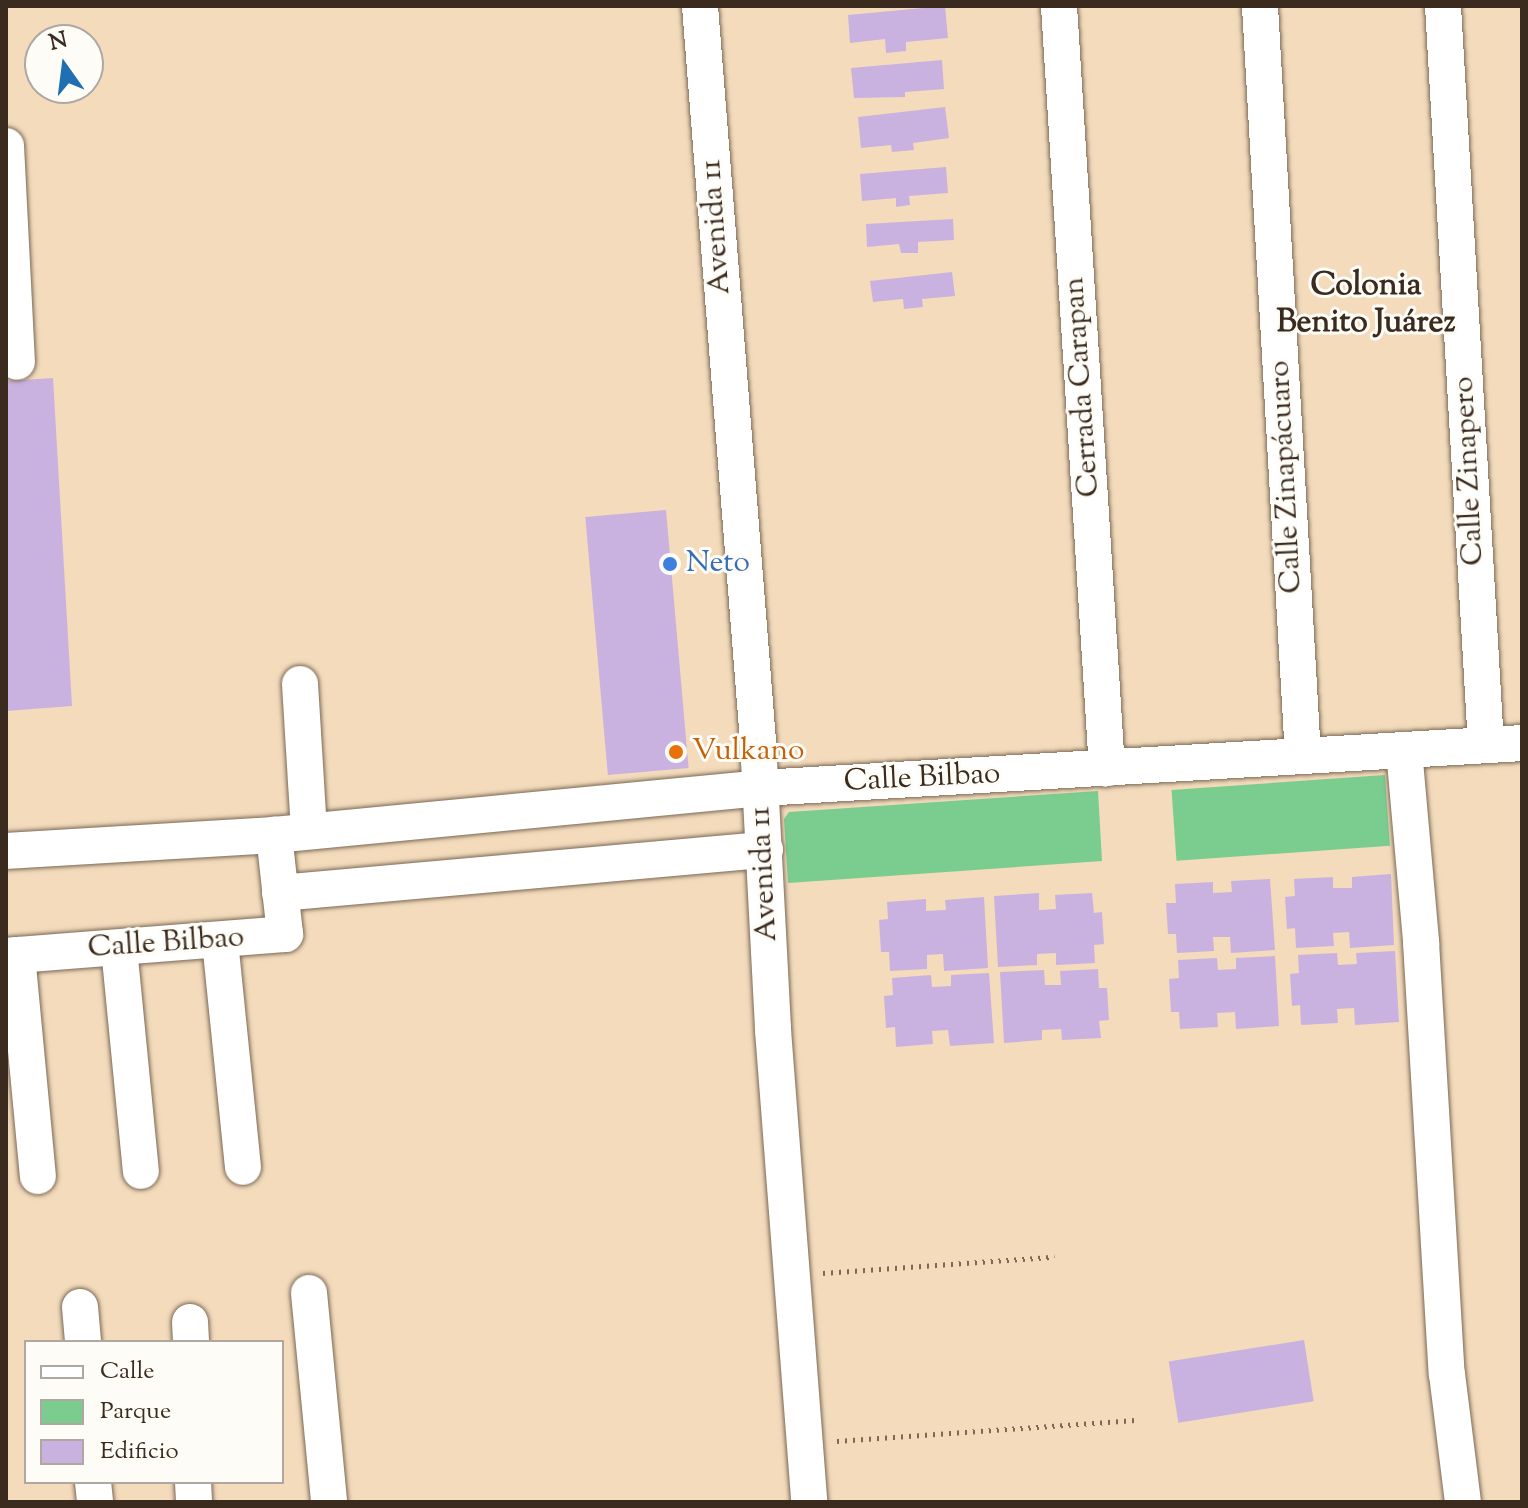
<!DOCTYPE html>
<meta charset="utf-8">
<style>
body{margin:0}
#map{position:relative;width:1528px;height:1508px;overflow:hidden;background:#f3dbbc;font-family:"Sorts Mill Goudy",serif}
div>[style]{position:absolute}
.green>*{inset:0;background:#7bcd8f;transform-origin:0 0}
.building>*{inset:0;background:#cab2e0;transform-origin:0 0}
.path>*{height:5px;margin-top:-2.5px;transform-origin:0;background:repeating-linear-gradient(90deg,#7b6855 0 2px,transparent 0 8px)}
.roads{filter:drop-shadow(0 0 2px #7b6855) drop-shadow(0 0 2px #7b6855)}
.minor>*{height:36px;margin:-18px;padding:0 18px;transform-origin:18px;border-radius:18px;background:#fff}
.dots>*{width:22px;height:22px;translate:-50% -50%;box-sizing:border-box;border:4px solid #fdfcf7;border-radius:50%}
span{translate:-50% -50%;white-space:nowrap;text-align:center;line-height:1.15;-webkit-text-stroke:6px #fdfcf7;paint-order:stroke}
.street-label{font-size:30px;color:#3b2a1e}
.shop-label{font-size:30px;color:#366cbe}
.left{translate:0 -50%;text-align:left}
.food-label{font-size:30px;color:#c56008}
.neighbourhood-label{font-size:32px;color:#3b2a1e;font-weight:700}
.frame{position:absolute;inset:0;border:8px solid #3b2a1e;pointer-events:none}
.legend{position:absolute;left:24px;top:1340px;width:260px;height:144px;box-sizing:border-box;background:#fdfcf7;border:2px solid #afa8a0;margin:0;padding:10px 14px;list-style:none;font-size:24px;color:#3b2a1e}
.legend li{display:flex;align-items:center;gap:16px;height:40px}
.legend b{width:40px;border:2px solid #afa8a0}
.north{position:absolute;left:24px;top:24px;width:80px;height:80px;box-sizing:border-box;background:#fdfcf7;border:2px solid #afa8a0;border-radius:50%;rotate:346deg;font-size:22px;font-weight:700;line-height:32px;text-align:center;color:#3b2a1e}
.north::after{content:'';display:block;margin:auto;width:28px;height:36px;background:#1f6fb2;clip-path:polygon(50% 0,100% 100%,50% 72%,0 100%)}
</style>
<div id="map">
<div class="green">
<i style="left:1385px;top:775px;width:71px;height:214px;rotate:86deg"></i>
<i style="clip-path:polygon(1098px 791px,1102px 861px,788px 883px,784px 819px,789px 812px)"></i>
</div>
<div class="building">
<i style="clip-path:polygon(945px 6px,948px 38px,906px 42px,906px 51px,886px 53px,885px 39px,850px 43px,848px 15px)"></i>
<i style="clip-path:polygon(942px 60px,944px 89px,905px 92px,905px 97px,854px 98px,851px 68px)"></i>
<i style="clip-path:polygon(945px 107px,949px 138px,913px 143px,914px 150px,892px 152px,891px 145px,861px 148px,858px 117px)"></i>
<i style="clip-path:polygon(946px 167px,948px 193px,909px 196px,910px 205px,896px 207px,896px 198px,862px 201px,860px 174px)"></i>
<i style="clip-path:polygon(953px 219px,954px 240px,918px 242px,918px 253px,901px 253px,899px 244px,867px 247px,866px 224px)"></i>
<i style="clip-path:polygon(952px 272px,955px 296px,922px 299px,923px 307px,904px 309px,903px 299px,873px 302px,870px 281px)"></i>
<i style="clip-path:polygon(53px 378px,72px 706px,6px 711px,6px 381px)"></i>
<i style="left:666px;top:510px;width:259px;height:81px;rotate:85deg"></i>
<i style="clip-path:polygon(1391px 874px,1394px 945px,1350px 948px,1349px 932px,1333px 933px,1334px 946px,1296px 948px,1295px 928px,1287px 929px,1285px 897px,1295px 896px,1294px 879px,1333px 877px,1333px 888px,1352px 888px,1352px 877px)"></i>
<i style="clip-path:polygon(1270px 879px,1275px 950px,1231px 953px,1230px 937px,1213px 937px,1214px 951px,1177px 953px,1176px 934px,1168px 934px,1166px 903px,1176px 903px,1175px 884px,1213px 882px,1213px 893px,1232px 892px,1231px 881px)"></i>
<i style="clip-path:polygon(1039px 893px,1039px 910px,1056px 909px,1055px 895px,1092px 893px,1094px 913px,1102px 912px,1104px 944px,1094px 945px,1095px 963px,1056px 965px,1056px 953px,1037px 954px,1037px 965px,998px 967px,994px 896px)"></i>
<i style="clip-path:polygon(984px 897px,988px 968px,944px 971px,943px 954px,927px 955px,927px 969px,890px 971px,889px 952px,881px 952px,879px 920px,888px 919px,887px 902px,926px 899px,926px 911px,946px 910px,945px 900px)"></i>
<i style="clip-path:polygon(1395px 951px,1399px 1022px,1355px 1025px,1354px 1008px,1337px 1009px,1338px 1023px,1301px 1025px,1300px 1005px,1292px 1006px,1290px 974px,1299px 973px,1298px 955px,1337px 953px,1338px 965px,1357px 964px,1356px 953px)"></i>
<i style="clip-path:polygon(1275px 956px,1279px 1026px,1236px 1029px,1235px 1012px,1217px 1013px,1218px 1027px,1180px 1029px,1179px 1012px,1171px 1012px,1169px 979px,1179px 978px,1178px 960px,1217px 958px,1218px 970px,1236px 969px,1236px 958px)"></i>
<i style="clip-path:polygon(1098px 969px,1099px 988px,1107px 988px,1109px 1020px,1099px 1021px,1101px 1038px,1062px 1040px,1061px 1029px,1042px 1030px,1042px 1040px,1004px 1043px,1000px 972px,1044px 970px,1045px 985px,1061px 985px,1060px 971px)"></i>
<i style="clip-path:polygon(989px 973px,994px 1043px,950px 1046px,948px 1030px,932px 1031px,933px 1044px,896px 1047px,895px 1027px,886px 1028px,884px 996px,893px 995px,892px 978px,931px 975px,932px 987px,951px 986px,951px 975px)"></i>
<i style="left:1304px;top:1340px;width:62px;height:137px;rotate:81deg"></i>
</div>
<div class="path">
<i style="left:823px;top:1273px;width:232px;rotate:-4deg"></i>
<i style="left:837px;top:1441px;width:303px;rotate:-4deg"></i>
</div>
<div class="roads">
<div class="minor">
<i style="left:700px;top:6px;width:738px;rotate:85.49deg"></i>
<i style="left:758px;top:742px;width:288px;rotate:87deg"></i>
<i style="left:773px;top:1030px;width:473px;rotate:85.6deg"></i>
<i style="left:1059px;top:6px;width:764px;rotate:86.4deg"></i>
<i style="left:1260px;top:6px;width:751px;rotate:86.72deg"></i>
<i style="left:1443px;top:6px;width:740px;rotate:86.67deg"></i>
<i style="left:6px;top:146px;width:216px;rotate:87.1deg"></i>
<i style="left:300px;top:684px;width:147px;rotate:86.5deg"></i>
<i style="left:1404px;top:750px;width:193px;rotate:84.9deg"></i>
<i style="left:1421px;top:942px;width:433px;rotate:86.6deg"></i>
<i style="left:1447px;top:1374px;width:129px;rotate:82.9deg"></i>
<i style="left:6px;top:851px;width:268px;rotate:-3.4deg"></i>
<i style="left:274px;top:835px;width:489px;rotate:-5.5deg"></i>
<i style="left:761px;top:788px;width:762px;rotate:-3.38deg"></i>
<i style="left:280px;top:893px;width:487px;rotate:-5.1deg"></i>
<i style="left:220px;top:941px;width:227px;rotate:84.2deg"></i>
<i style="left:119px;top:948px;width:224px;rotate:84.4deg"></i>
<i style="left:17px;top:955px;width:222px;rotate:84.6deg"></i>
<i style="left:6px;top:956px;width:280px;rotate:-4.5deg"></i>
<i style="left:285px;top:934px;width:100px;rotate:-96.3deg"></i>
<i style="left:309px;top:1293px;width:210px;rotate:84.5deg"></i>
<i style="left:80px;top:1307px;width:35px;rotate:85deg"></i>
<i style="left:190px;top:1322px;width:20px;rotate:87deg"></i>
<i style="left:93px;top:1482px;width:20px;rotate:84deg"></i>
<i style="left:193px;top:1482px;width:20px;rotate:87deg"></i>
</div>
</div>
<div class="dots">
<i style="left:670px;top:564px;background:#3f7fe0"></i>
<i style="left:676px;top:752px;background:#e8710a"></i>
</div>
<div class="street-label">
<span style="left:717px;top:227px;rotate:-94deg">Avenida 11</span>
<span style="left:1083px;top:387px;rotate:-94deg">Cerrada Carapan</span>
<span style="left:1470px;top:471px;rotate:-93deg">Calle Zinapero</span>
<span style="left:1287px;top:477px;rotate:-93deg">Calle Zinapácuaro</span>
<span style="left:922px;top:779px;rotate:-3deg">Calle Bilbao</span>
<span style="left:765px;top:874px;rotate:-93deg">Avenida 11</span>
<span style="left:166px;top:944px;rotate:-4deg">Calle Bilbao</span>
</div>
<div class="shop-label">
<span class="left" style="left:686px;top:564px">Neto</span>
</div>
<div class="food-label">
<span class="left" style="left:692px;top:752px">Vulkano</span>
</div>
<div class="neighbourhood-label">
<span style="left:1366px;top:305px">Colonia<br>Benito Juárez</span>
</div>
<div class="frame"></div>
<ul class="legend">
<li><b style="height:10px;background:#fff"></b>Calle</li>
<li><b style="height:22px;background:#7bcd8f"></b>Parque</li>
<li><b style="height:22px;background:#cab2e0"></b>Edificio</li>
</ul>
<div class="north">N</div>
</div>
